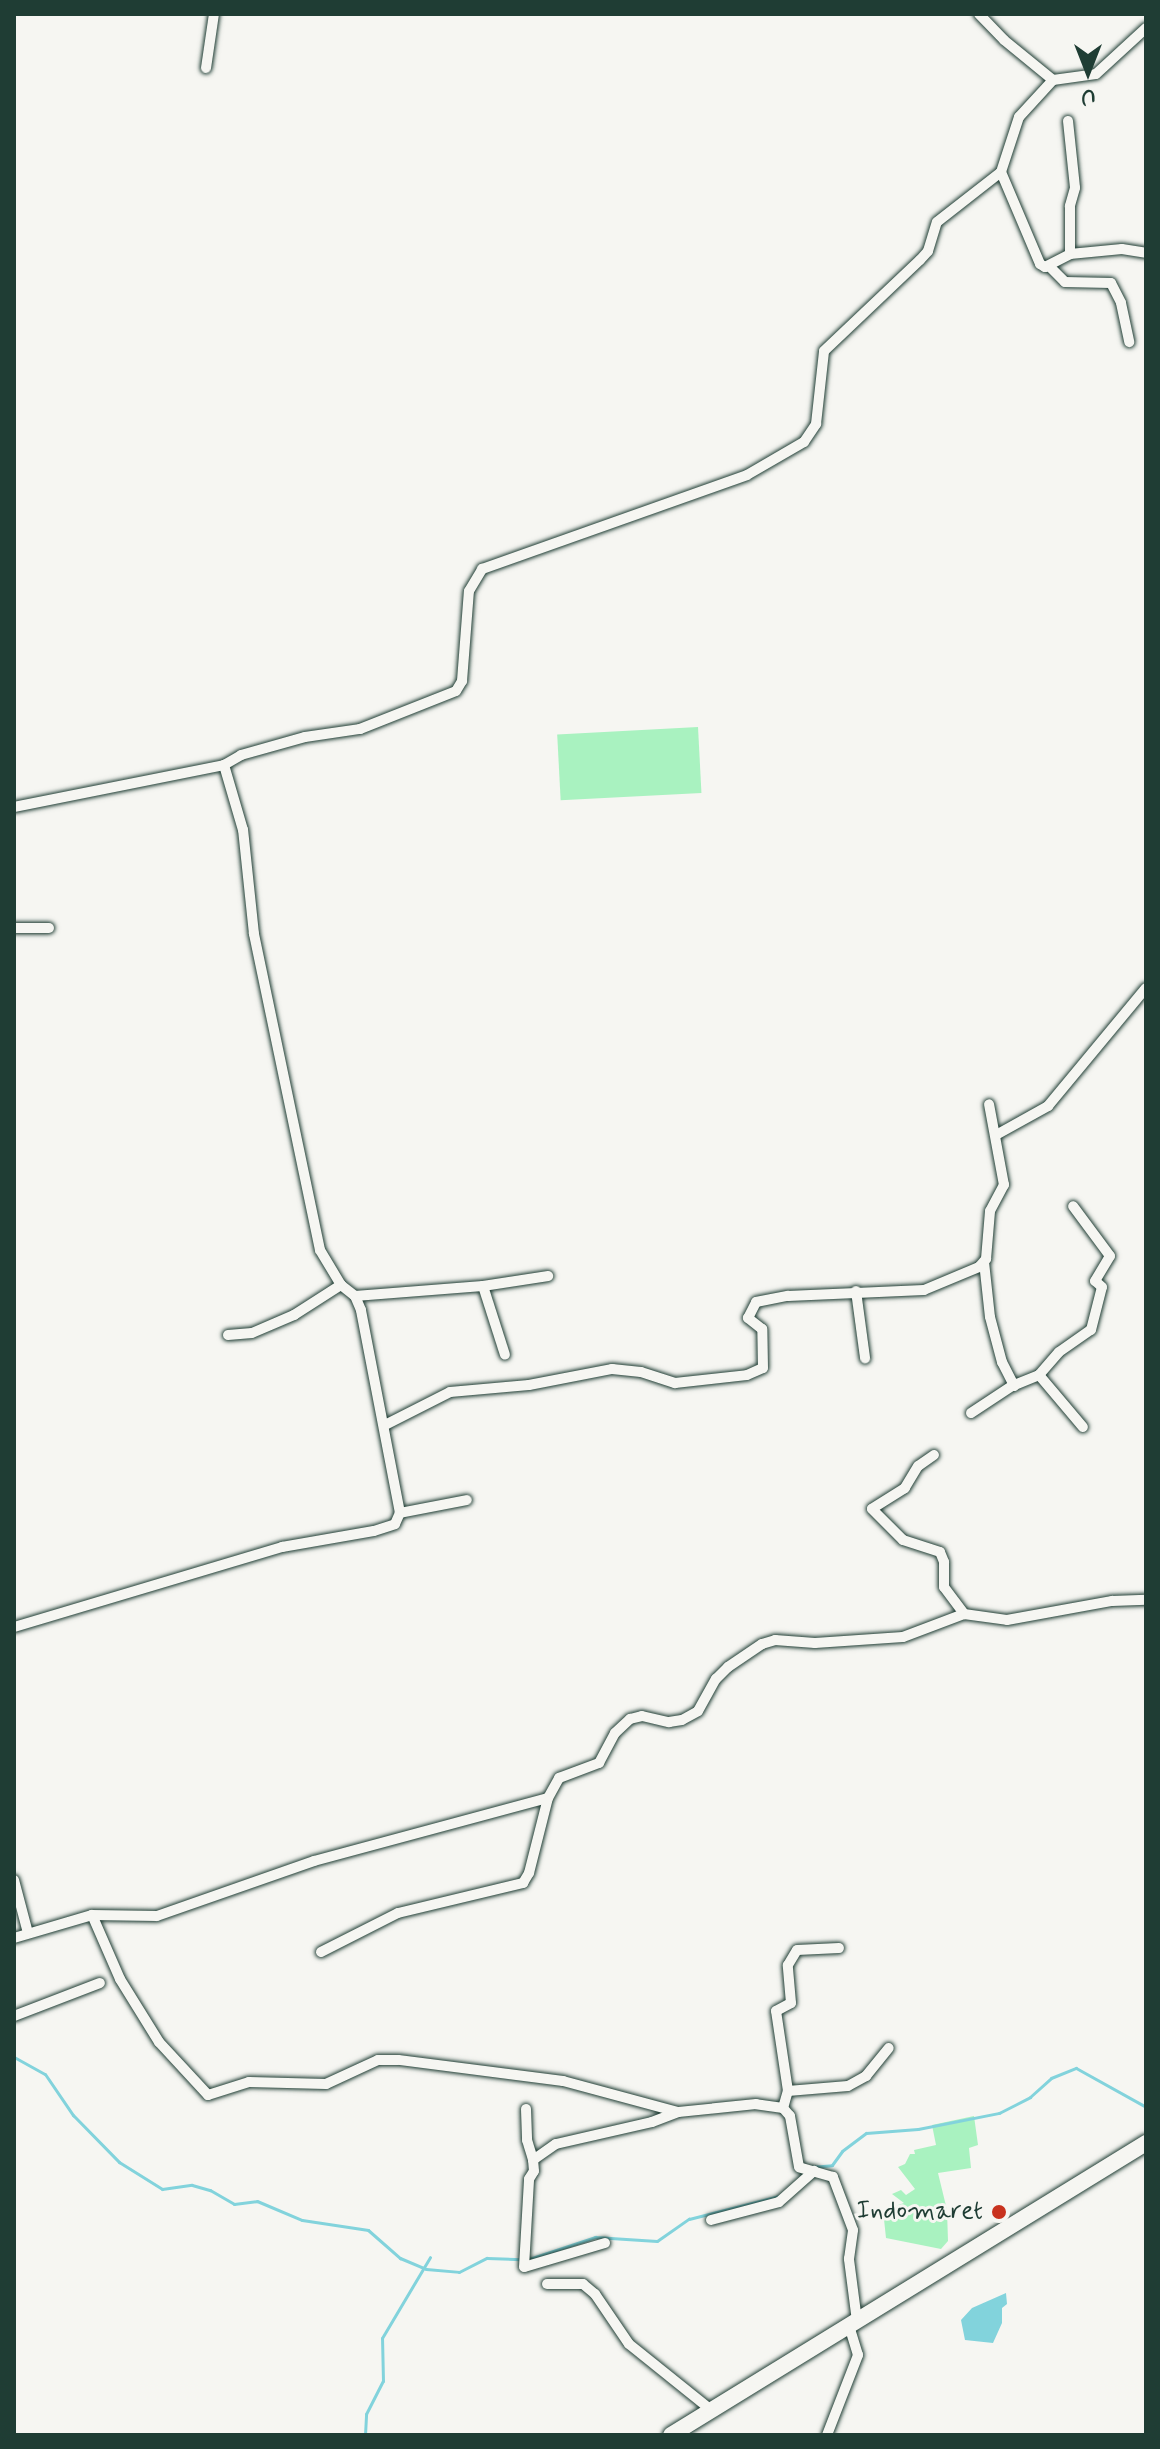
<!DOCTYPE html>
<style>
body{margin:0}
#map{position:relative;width:1160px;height:2449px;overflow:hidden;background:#f6f6f2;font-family:Mynerve,sans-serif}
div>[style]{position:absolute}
.green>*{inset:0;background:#a9f2c0;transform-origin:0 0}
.water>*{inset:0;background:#82d3dc}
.stream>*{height:3px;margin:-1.5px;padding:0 1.5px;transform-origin:1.5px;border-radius:1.5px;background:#82d3dc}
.roads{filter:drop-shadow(0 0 2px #1f3d34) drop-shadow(0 0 2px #1f3d34)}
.street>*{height:10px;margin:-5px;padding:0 5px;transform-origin:5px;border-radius:5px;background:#f6f6f2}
.primary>*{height:16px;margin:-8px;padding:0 8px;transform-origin:8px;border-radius:8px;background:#f6f6f2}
.dots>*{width:22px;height:22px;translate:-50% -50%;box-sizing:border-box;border:4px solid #f6f6f2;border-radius:50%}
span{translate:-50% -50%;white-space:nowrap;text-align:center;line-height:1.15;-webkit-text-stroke:6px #f6f6f2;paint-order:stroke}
.poi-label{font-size:26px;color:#1f3d34}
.right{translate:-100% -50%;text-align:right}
.frame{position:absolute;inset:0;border:16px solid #1f3d34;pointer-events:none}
.north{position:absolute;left:1048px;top:32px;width:80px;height:80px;-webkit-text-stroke:6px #f6f6f2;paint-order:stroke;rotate:180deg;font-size:22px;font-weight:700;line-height:32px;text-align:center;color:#1f3d34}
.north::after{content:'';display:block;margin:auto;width:28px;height:36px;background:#1f3d34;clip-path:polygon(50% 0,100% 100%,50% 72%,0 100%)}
</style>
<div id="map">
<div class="green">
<i style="left:698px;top:727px;width:66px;height:141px;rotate:87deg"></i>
<i style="clip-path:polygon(974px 2116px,978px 2145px,969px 2148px,971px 2168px,938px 2173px,947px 2210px,948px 2241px,941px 2249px,886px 2238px,883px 2210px,904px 2203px,892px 2194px,901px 2190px,906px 2195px,915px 2189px,898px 2167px,905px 2164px,910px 2154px,915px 2154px,914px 2150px,936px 2145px,932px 2125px)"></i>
</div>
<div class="water">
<i style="clip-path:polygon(1006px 2293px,1007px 2304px,1002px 2308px,1002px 2323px,993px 2343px,965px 2340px,961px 2320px,972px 2308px)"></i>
</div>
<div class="stream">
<i style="left:14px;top:2057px;width:35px;rotate:29deg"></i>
<i style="left:45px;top:2074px;width:50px;rotate:55.7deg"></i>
<i style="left:73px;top:2115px;width:66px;rotate:45.6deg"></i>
<i style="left:119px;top:2162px;width:51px;rotate:32.1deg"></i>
<i style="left:162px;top:2189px;width:30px;rotate:-8deg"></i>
<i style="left:192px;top:2185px;width:19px;rotate:16deg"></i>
<i style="left:210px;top:2190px;width:28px;rotate:30deg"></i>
<i style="left:234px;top:2204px;width:23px;rotate:-7deg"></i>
<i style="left:257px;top:2201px;width:49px;rotate:22.9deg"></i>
<i style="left:302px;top:2220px;width:67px;rotate:8.6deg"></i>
<i style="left:368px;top:2230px;width:43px;rotate:41.2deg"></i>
<i style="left:400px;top:2258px;width:28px;rotate:23deg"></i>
<i style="left:426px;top:2269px;width:33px;rotate:5deg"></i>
<i style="left:459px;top:2272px;width:31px;rotate:-27deg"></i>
<i style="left:487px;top:2258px;width:34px;rotate:2deg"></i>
<i style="left:811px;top:2167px;width:21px;rotate:-5deg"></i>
<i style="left:832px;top:2165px;width:17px;rotate:-54deg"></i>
<i style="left:842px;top:2151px;width:30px;rotate:-37deg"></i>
<i style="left:866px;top:2133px;width:52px;rotate:-4.4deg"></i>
<i style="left:918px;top:2129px;width:83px;rotate:-11.2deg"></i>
<i style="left:999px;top:2113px;width:35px;rotate:-27deg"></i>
<i style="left:1030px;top:2097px;width:28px;rotate:-42deg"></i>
<i style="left:1051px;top:2078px;width:27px;rotate:-22deg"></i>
<i style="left:1076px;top:2068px;width:80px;rotate:29.1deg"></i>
<i style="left:529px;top:2259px;width:70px;rotate:-18.4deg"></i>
<i style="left:595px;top:2237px;width:62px;rotate:3.7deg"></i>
<i style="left:657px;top:2241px;width:39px;rotate:-35deg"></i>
<i style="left:689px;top:2219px;width:93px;rotate:-14.3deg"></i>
<i style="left:365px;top:2435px;width:21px;rotate:-87deg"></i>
<i style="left:366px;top:2414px;width:37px;rotate:-63deg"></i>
<i style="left:383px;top:2381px;width:43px;rotate:-91.3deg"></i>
<i style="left:382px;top:2338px;width:94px;rotate:-59.3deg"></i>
</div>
<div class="roads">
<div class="street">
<i style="left:979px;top:14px;width:36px;rotate:46deg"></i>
<i style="left:1004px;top:40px;width:63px;rotate:39.2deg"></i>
<i style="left:1053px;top:80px;width:43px;rotate:-7.9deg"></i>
<i style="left:1096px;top:74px;width:68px;rotate:-42.6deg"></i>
<i style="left:206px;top:68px;width:55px;rotate:-81.6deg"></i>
<i style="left:1068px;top:121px;width:67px;rotate:84deg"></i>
<i style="left:1075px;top:188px;width:19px;rotate:106deg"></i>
<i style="left:1070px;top:206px;width:48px;rotate:90deg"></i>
<i style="left:1001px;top:172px;width:100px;rotate:67deg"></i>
<i style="left:1040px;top:264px;width:6px;rotate:31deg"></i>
<i style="left:1045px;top:267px;width:28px;rotate:-27deg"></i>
<i style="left:1070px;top:254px;width:52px;rotate:-5.5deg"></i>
<i style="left:1122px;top:249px;width:24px;rotate:9deg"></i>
<i style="left:1050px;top:267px;width:21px;rotate:45deg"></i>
<i style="left:1065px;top:282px;width:46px;rotate:1.2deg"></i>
<i style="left:1111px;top:283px;width:22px;rotate:63deg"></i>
<i style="left:1121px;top:303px;width:40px;rotate:78deg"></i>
<i style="left:14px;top:807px;width:214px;rotate:-11.3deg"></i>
<i style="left:224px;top:765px;width:20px;rotate:-30deg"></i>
<i style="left:241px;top:755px;width:66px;rotate:-15.7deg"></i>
<i style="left:305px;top:737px;width:56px;rotate:-8.3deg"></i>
<i style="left:360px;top:729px;width:103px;rotate:-21.6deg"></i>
<i style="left:456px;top:691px;width:12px;rotate:-59deg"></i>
<i style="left:462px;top:681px;width:90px;rotate:-85.6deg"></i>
<i style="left:469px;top:591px;width:26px;rotate:-59deg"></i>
<i style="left:482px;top:569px;width:281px;rotate:-19.5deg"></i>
<i style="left:747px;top:475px;width:66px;rotate:-30.1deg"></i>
<i style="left:804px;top:442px;width:22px;rotate:-56deg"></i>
<i style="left:816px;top:424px;width:73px;rotate:-83.7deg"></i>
<i style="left:824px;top:351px;width:132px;rotate:-43.5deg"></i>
<i style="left:920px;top:260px;width:12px;rotate:-48deg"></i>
<i style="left:928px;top:251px;width:30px;rotate:-73deg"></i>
<i style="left:937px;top:222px;width:81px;rotate:-38deg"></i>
<i style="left:1001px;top:172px;width:58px;rotate:-71.9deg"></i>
<i style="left:1019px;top:117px;width:50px;rotate:-47.4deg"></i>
<i style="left:14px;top:928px;width:35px"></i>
<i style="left:996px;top:1135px;width:60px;rotate:-29.1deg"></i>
<i style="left:1048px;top:1106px;width:153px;rotate:-50.3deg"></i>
<i style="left:984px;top:1262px;width:55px;rotate:83.8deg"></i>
<i style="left:990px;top:1317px;width:47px;rotate:75.1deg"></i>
<i style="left:1002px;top:1362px;width:27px;rotate:63deg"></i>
<i style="left:483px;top:1286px;width:72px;rotate:72.3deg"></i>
<i style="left:856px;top:1291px;width:68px;rotate:82.3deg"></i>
<i style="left:355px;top:1296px;width:128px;rotate:-4.5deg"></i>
<i style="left:483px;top:1286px;width:66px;rotate:-8.7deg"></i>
<i style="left:228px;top:1335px;width:24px;rotate:-5deg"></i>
<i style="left:252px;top:1333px;width:46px;rotate:-23.2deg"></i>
<i style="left:294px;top:1315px;width:56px;rotate:-32.6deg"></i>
<i style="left:1039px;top:1375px;width:30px;rotate:-49deg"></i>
<i style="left:1059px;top:1352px;width:39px;rotate:-35deg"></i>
<i style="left:1091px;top:1330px;width:44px;rotate:-75.7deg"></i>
<i style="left:1102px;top:1287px;width:9px;rotate:-139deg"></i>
<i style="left:1095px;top:1281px;width:29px;rotate:-59deg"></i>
<i style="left:1110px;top:1256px;width:62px;rotate:-126.5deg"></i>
<i style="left:971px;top:1413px;width:49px;rotate:-33.4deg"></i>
<i style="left:1012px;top:1386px;width:29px;rotate:-22deg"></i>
<i style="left:1039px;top:1375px;width:68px;rotate:49.8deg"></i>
<i style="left:385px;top:1425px;width:73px;rotate:-26.9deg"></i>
<i style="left:450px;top:1392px;width:79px;rotate:-5.1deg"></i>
<i style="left:529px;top:1385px;width:85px;rotate:-10.9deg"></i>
<i style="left:612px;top:1369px;width:29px;rotate:6deg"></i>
<i style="left:641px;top:1372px;width:36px;rotate:18deg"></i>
<i style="left:675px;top:1383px;width:72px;rotate:-6.3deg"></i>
<i style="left:747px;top:1375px;width:17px;rotate:-24deg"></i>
<i style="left:763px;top:1368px;width:39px;rotate:-91deg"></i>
<i style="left:762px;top:1329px;width:18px;rotate:-142deg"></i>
<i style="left:748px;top:1318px;width:18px;rotate:-63deg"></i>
<i style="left:756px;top:1302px;width:33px;rotate:-11deg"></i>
<i style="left:788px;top:1296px;width:136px;rotate:-2.5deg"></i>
<i style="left:924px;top:1290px;width:60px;rotate:-22.7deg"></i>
<i style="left:979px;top:1267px;width:11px;rotate:-49deg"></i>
<i style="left:986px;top:1259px;width:48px;rotate:-85.2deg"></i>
<i style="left:990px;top:1211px;width:30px;rotate:-62deg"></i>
<i style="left:1004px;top:1185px;width:82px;rotate:-100.5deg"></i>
<i style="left:934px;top:1455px;width:19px;rotate:145deg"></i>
<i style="left:918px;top:1466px;width:26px;rotate:121deg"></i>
<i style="left:905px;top:1488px;width:39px;rotate:148deg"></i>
<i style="left:872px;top:1509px;width:44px;rotate:45deg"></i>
<i style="left:903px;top:1540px;width:39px;rotate:18deg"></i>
<i style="left:940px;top:1552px;width:11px;rotate:68deg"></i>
<i style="left:944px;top:1562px;width:25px;rotate:90deg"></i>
<i style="left:944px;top:1587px;width:34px;rotate:53deg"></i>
<i style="left:400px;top:1513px;width:68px;rotate:-11deg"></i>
<i style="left:14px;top:1627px;width:280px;rotate:-16.6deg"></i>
<i style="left:282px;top:1547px;width:93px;rotate:-9.9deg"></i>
<i style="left:374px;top:1531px;width:22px;rotate:-18deg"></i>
<i style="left:395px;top:1524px;width:12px;rotate:-66deg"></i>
<i style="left:400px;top:1513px;width:207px;rotate:-100.9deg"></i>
<i style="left:361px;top:1310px;width:15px;rotate:-113deg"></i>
<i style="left:355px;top:1296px;width:18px;rotate:-142deg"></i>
<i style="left:341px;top:1285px;width:41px;rotate:-121deg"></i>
<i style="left:320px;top:1250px;width:323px;rotate:-101.8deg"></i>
<i style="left:254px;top:934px;width:105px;rotate:-96deg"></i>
<i style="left:243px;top:830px;width:68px;rotate:-106.3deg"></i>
<i style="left:14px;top:1880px;width:55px;rotate:75.2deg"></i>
<i style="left:14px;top:1938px;width:81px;rotate:-16.4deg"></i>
<i style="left:321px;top:1952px;width:86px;rotate:-26.9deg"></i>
<i style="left:398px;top:1913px;width:129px;rotate:-13.5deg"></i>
<i style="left:523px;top:1883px;width:12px;rotate:-59deg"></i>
<i style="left:529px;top:1873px;width:77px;rotate:-75.8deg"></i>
<i style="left:14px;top:2016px;width:92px;rotate:-21deg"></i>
<i style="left:788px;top:2091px;width:60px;rotate:-4.8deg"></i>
<i style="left:848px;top:2086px;width:21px;rotate:-29deg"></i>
<i style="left:866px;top:2076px;width:36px;rotate:-51deg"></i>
<i style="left:783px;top:2108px;width:18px;rotate:-74deg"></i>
<i style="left:788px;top:2091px;width:81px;rotate:-98.5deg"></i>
<i style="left:776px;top:2011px;width:17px;rotate:-28deg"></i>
<i style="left:791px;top:2003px;width:38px;rotate:-95deg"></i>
<i style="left:788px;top:1965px;width:17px;rotate:-59deg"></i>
<i style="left:797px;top:1950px;width:42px;rotate:-2.7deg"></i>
<i style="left:526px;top:2109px;width:31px;rotate:88deg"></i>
<i style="left:527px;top:2140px;width:21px;rotate:73deg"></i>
<i style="left:711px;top:2220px;width:70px;rotate:-14.8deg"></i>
<i style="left:779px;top:2202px;width:47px;rotate:-41.5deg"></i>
<i style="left:605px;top:2243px;width:84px;rotate:163.5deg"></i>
<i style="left:524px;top:2267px;width:88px;rotate:-86.7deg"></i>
<i style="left:529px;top:2179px;width:9px;rotate:-58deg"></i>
<i style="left:534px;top:2171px;width:11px;rotate:-95deg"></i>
<i style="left:533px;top:2160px;width:28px;rotate:-35deg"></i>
<i style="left:556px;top:2144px;width:98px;rotate:-12.9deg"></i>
<i style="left:652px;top:2122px;width:28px;rotate:-21deg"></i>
<i style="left:547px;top:2284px;width:36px"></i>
<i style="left:583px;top:2284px;width:16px;rotate:40deg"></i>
<i style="left:595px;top:2294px;width:60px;rotate:55.8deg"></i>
<i style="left:629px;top:2344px;width:105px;rotate:38.8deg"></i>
<i style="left:857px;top:2321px;width:63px;rotate:-97.4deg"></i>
<i style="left:849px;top:2259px;width:29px;rotate:-82deg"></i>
<i style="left:853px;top:2230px;width:57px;rotate:-110.7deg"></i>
<i style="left:833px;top:2177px;width:35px;rotate:-164deg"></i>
<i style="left:799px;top:2167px;width:52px;rotate:-100deg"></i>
<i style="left:790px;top:2116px;width:11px;rotate:-131deg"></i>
<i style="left:783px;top:2108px;width:27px;rotate:-172deg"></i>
<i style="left:756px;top:2104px;width:78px;rotate:174.1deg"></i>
<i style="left:678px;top:2112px;width:119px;rotate:-164.9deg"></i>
<i style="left:563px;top:2081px;width:166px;rotate:-172.7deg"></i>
<i style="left:398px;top:2060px;width:20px;rotate:180deg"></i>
<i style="left:378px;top:2060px;width:57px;rotate:155.2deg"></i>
<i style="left:326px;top:2084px;width:77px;rotate:-178.5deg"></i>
<i style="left:249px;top:2082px;width:43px;rotate:162.4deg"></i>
<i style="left:208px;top:2095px;width:72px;rotate:-132.8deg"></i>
<i style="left:159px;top:2042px;width:74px;rotate:-121.8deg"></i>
<i style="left:120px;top:1979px;width:70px;rotate:-113.6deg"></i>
<i style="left:92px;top:1915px;width:65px;rotate:0.9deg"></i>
<i style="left:157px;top:1916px;width:166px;rotate:-19.3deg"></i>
<i style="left:314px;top:1861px;width:242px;rotate:-15.1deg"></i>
<i style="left:548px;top:1798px;width:23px;rotate:-61deg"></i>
<i style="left:559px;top:1778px;width:43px;rotate:-20.6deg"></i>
<i style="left:599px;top:1763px;width:34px;rotate:-62deg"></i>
<i style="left:615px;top:1733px;width:21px;rotate:-43deg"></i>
<i style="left:630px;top:1719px;width:12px;rotate:-14deg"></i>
<i style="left:642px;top:1716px;width:28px;rotate:13deg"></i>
<i style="left:669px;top:1722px;width:13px;rotate:-9deg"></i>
<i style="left:682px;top:1720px;width:18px;rotate:-29deg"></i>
<i style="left:698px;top:1711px;width:37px;rotate:-61deg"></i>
<i style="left:716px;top:1679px;width:17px;rotate:-45deg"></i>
<i style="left:728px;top:1667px;width:41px;rotate:-34.1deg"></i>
<i style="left:762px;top:1644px;width:14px;rotate:-17deg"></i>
<i style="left:775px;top:1640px;width:40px;rotate:4.3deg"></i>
<i style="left:815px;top:1643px;width:88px;rotate:-3.9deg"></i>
<i style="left:903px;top:1637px;width:65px;rotate:-20.7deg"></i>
<i style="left:964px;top:1614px;width:43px;rotate:7.9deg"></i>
<i style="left:1007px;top:1620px;width:107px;rotate:-10.3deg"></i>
<i style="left:1112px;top:1601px;width:34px;rotate:-2deg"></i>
<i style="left:827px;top:2435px;width:86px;rotate:-68.8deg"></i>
<i style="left:858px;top:2355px;width:31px;rotate:-107deg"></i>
</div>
<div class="primary">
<i style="left:671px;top:2435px;width:558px;rotate:-31.58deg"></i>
</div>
</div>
<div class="dots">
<i style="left:999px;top:2212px;background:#c8321e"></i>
</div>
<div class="poi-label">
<span class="right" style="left:983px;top:2212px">Indomaret</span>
</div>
<div class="frame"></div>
<div class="north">U</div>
</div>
